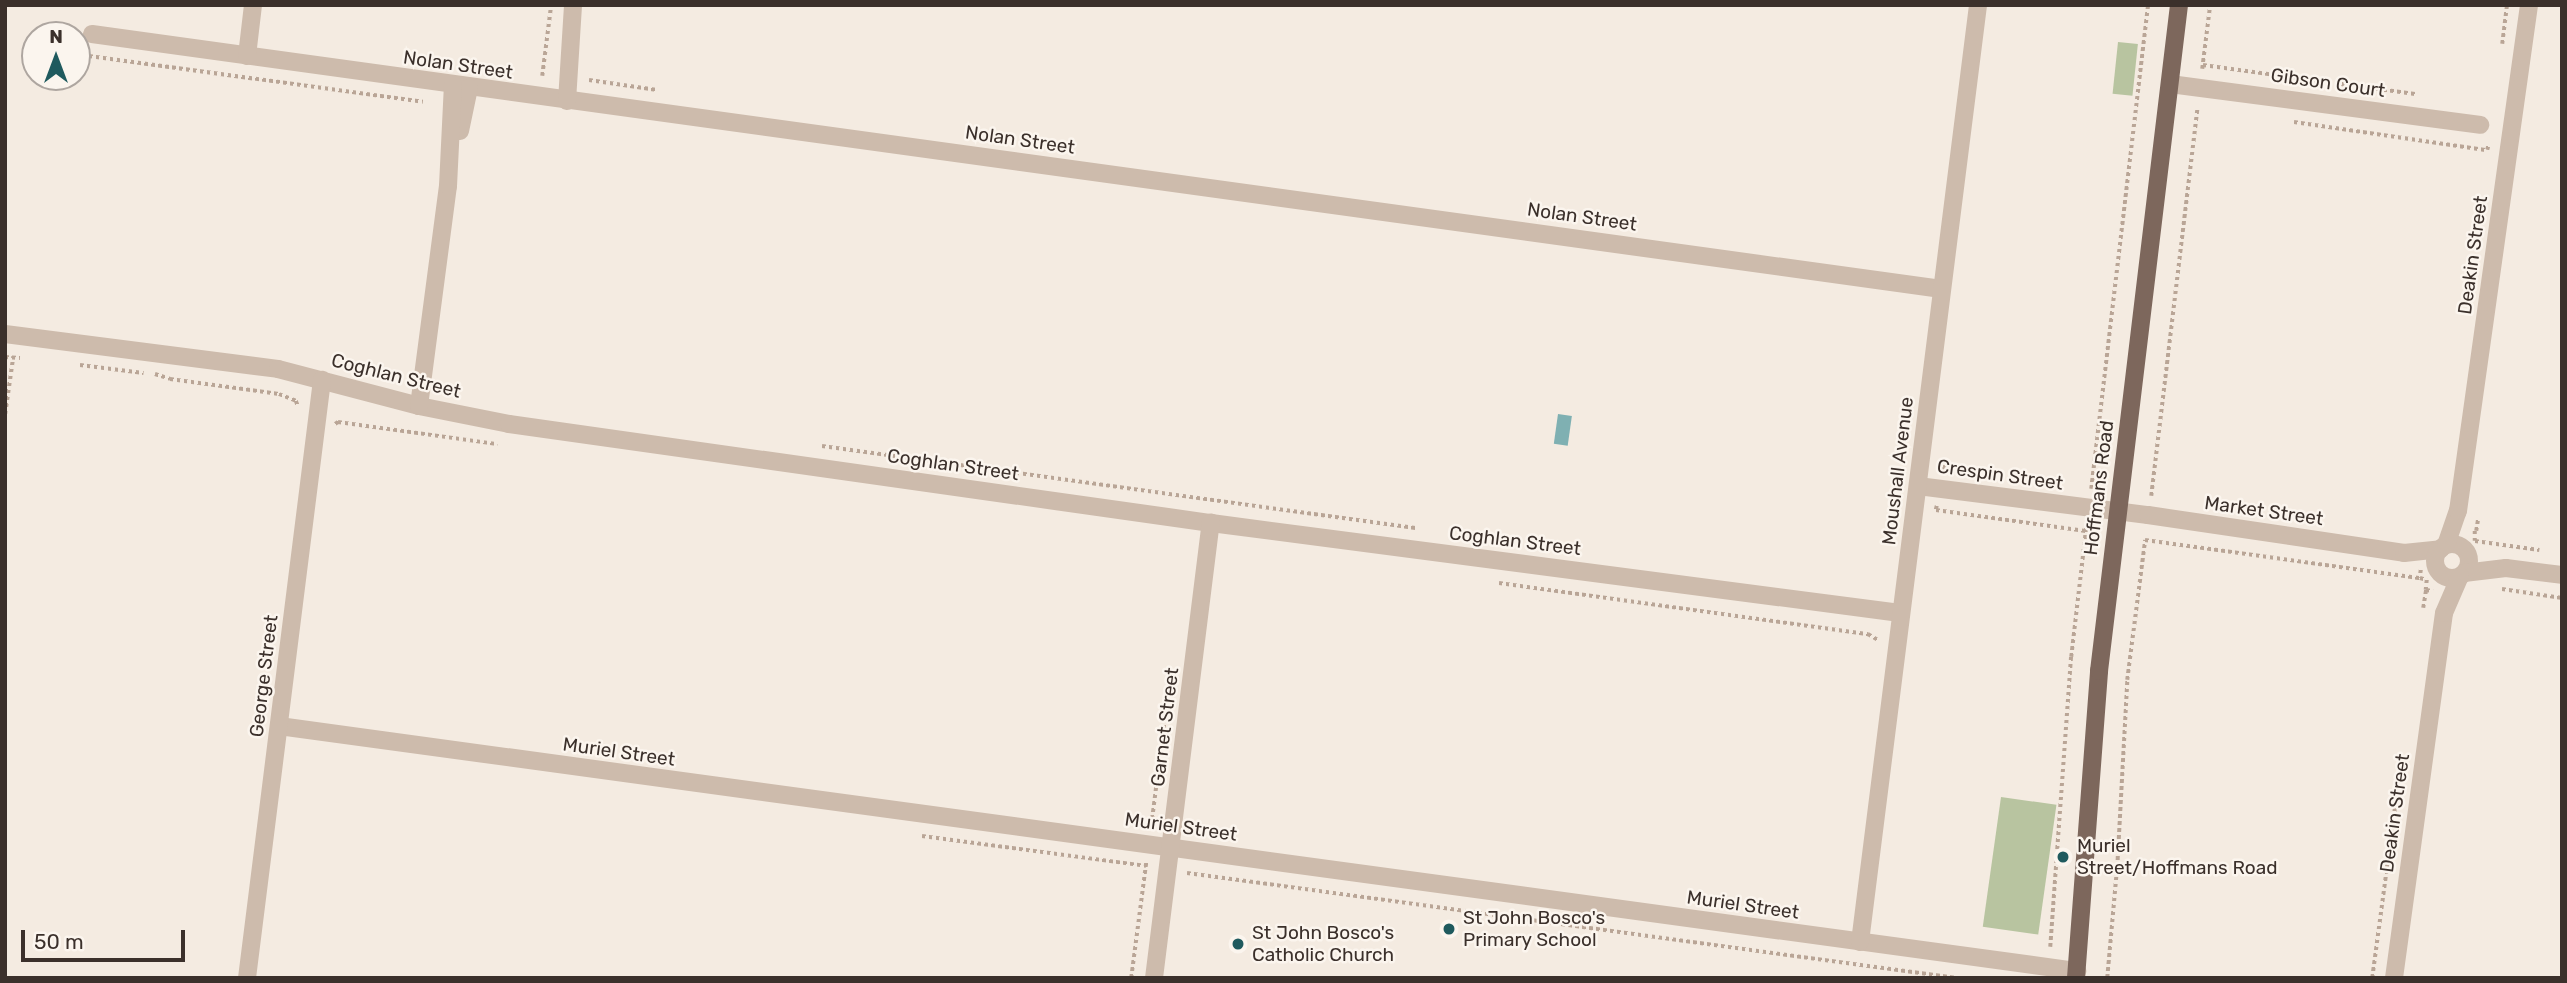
<!DOCTYPE html>
<style>
body{margin:0}
#map{position:relative;width:2567px;height:983px;overflow:hidden;background:#f4ebe1;font-family:Rubik,sans-serif}
div>[style]{position:absolute}
.green>*{inset:0;background:#b8c4a0;transform-origin:0 0}
.water>*{inset:0;background:#7fb0b2;transform-origin:0 0}
.path>*{height:3.5px;margin-top:-1.75px;transform-origin:0;background:repeating-linear-gradient(90deg,#b9a596 0 3.5px,transparent 0 7px)}
.minor>*{height:18px;margin:-9px;padding:0 9px;transform-origin:9px;border-radius:9px;background:#cdbbac}
.minor>.ring{margin:-9px;padding:0;box-sizing:content-box;background:none;border:18px solid #cdbbac;border-radius:50%}
.major>*{height:18px;margin:-9px;padding:0 9px;transform-origin:9px;border-radius:9px;background:#7d675c}
.dots>*{width:19px;height:19px;translate:-50% -50%;box-sizing:border-box;border:4px solid #fbf5ee;border-radius:50%}
span{translate:-50% -50%;white-space:nowrap;text-align:center;line-height:1.15;-webkit-text-stroke:5px #fbf5ee;paint-order:stroke}
.street-label{font-size:19px;color:#3b302b}
.poi-label{font-size:19px;color:#3b302b}
.left{translate:0 -50%;text-align:left}
.frame{position:absolute;inset:0;border:7px solid #3b302b;pointer-events:none}
.north{position:absolute;left:21px;top:21px;width:70px;height:70px;box-sizing:border-box;background:#fbf5ee;border:2px solid #aea6a0;border-radius:50%;rotate:0deg;font-size:19px;font-weight:700;line-height:28px;text-align:center;color:#3b302b}
.north::after{content:'';display:block;margin:auto;width:24px;height:32px;background:#1f5a5e;clip-path:polygon(50% 0,100% 100%,50% 72%,0 100%)}
.scale{position:absolute;left:21px;top:930px;width:164px;height:32px;box-sizing:border-box;border:4px solid #3b302b;border-top:0;padding-left:9px;font-size:21px;line-height:24px;white-space:nowrap;color:#3b302b;-webkit-text-stroke:5px #fbf5ee;paint-order:stroke}
</style>
<div id="map">
<div class="green">
<i style="left:2118px;top:42px;width:20px;height:52px;rotate:6deg"></i>
<i style="left:2001px;top:797px;width:56px;height:131px;rotate:8deg"></i>
</div>
<div class="water">
<i style="left:1558px;top:414px;width:14px;height:30px;rotate:8deg"></i>
</div>
<div class="path">
<i style="left:2502px;top:44px;width:39px;rotate:-83deg"></i>
<i style="left:89px;top:56px;width:337px;rotate:7.8deg"></i>
<i style="left:2203px;top:65px;width:214px;rotate:7.8deg"></i>
<i style="left:2202px;top:69px;width:64px;rotate:-82.9deg"></i>
<i style="left:542px;top:76px;width:72px;rotate:-82.8deg"></i>
<i style="left:589px;top:80px;width:69px;rotate:8.4deg"></i>
<i style="left:2294px;top:122px;width:195px;rotate:8.3deg"></i>
<i style="left:2487px;top:150px;width:4px;rotate:-76deg"></i>
<i style="left:5px;top:357px;width:15px;rotate:4deg"></i>
<i style="left:80px;top:365px;width:64px;rotate:7.1deg"></i>
<i style="left:155px;top:374px;width:16px;rotate:18deg"></i>
<i style="left:170px;top:379px;width:110px;rotate:7.8deg"></i>
<i style="left:279px;top:394px;width:18px;rotate:22deg"></i>
<i style="left:296px;top:401px;width:5px;rotate:68deg"></i>
<i style="left:5px;top:414px;width:58px;rotate:-82deg"></i>
<i style="left:335px;top:424px;width:4px;rotate:-34deg"></i>
<i style="left:338px;top:422px;width:161px;rotate:7.9deg"></i>
<i style="left:822px;top:446px;width:599px;rotate:7.87deg"></i>
<i style="left:1942px;top:471px;width:4px;rotate:-76deg"></i>
<i style="left:1943px;top:467px;width:40px;rotate:7.1deg"></i>
<i style="left:2091px;top:489px;width:487px;rotate:-83.3deg"></i>
<i style="left:2151px;top:496px;width:390px;rotate:-83.2deg"></i>
<i style="left:1937px;top:506px;width:4px;rotate:104deg"></i>
<i style="left:1936px;top:510px;width:151px;rotate:8deg"></i>
<i style="left:2475px;top:531px;width:10px;rotate:90deg"></i>
<i style="left:2475px;top:541px;width:65px;rotate:8deg"></i>
<i style="left:2476px;top:531px;width:12px;rotate:-81deg"></i>
<i style="left:2145px;top:540px;width:278px;rotate:7.9deg"></i>
<i style="left:2421px;top:570px;width:8px;rotate:97deg"></i>
<i style="left:2420px;top:578px;width:7px;rotate:16deg"></i>
<i style="left:2427px;top:580px;width:10px;rotate:96deg"></i>
<i style="left:2426px;top:590px;width:7px;rotate:8deg"></i>
<i style="left:1499px;top:583px;width:373px;rotate:7.9deg"></i>
<i style="left:1868px;top:634px;width:12px;rotate:31deg"></i>
<i style="left:2502px;top:589px;width:61px;rotate:8.5deg"></i>
<i style="left:2423px;top:608px;width:18px;rotate:-81deg"></i>
<i style="left:1151px;top:826px;width:104px;rotate:-82.8deg"></i>
<i style="left:922px;top:836px;width:226px;rotate:7.6deg"></i>
<i style="left:1187px;top:873px;width:777px;rotate:7.77deg"></i>
<i style="left:2050px;top:947px;width:291px;rotate:-85.9deg"></i>
<i style="left:2071px;top:657px;width:130px;rotate:-83.4deg"></i>
<i style="left:1131px;top:978px;width:117px;rotate:-82.6deg"></i>
<i style="left:2107px;top:978px;width:111px;rotate:-84.9deg"></i>
<i style="left:2117px;top:867px;width:187px;rotate:-86.9deg"></i>
<i style="left:2127px;top:680px;width:141px;rotate:-82.7deg"></i>
<i style="left:2372px;top:978px;width:174px;rotate:-82.4deg"></i>
</div>
<div class="minor">
<i style="left:92px;top:34px;width:1867px;rotate:7.85deg"></i>
<i style="left:247px;top:56px;width:51px;rotate:-83.3deg"></i>
<i style="left:2170px;top:84px;width:313px;rotate:7.5deg"></i>
<i style="left:567px;top:101px;width:96px;rotate:-86.4deg"></i>
<i style="left:460px;top:131px;width:44px;rotate:-78.2deg"></i>
<i style="left:5px;top:334px;width:275px;rotate:7.3deg"></i>
<i style="left:278px;top:369px;width:146px;rotate:14.7deg"></i>
<i style="left:419px;top:406px;width:92px;rotate:11.3deg"></i>
<i style="left:509px;top:424px;width:709px;rotate:8.03deg"></i>
<i style="left:1211px;top:523px;width:695px;rotate:7.44deg"></i>
<i style="left:419px;top:406px;width:222px;rotate:-82.5deg"></i>
<i style="left:448px;top:186px;width:101px;rotate:-87.2deg"></i>
<i style="left:1918px;top:486px;width:232px;rotate:7.2deg"></i>
<i style="left:2148px;top:515px;width:259px;rotate:8.4deg"></i>
<i style="left:2404px;top:553px;width:37px;rotate:-6deg"></i>
<i class="ring" style="left:2435px;top:544px;width:16px;height:16px"></i>
<i style="left:2446px;top:545px;width:36px;rotate:-71deg"></i>
<i style="left:2458px;top:511px;width:511px;rotate:-82.01deg"></i>
<i style="left:2464px;top:573px;width:42px;rotate:-6.8deg"></i>
<i style="left:2506px;top:568px;width:56px;rotate:7.1deg"></i>
<i style="left:279px;top:726px;width:1815px;rotate:7.76deg"></i>
<i style="left:1860px;top:942px;width:944px;rotate:-82.82deg"></i>
<i style="left:247px;top:978px;width:603px;rotate:-82.85deg"></i>
<i style="left:1154px;top:978px;width:459px;rotate:-82.9deg"></i>
<i style="left:2394px;top:978px;width:368px;rotate:-82.2deg"></i>
<i style="left:2444px;top:613px;width:40px;rotate:-66.6deg"></i>
</div>
<div class="major">
<i style="left:2076px;top:978px;width:308px;rotate:-85.7deg"></i>
<i style="left:2099px;top:671px;width:671px;rotate:-83.15deg"></i>
</div>
<div class="dots">
<i style="left:2063px;top:857px;background:#1f5a5e"></i>
<i style="left:1449px;top:929px;background:#1f5a5e"></i>
<i style="left:1238px;top:944px;background:#1f5a5e"></i>
</div>
<div class="street-label">
<span style="left:458px;top:65px;rotate:8deg">Nolan Street</span>
<span style="left:2328px;top:83px;rotate:8deg">Gibson Court</span>
<span style="left:1020px;top:140px;rotate:8deg">Nolan Street</span>
<span style="left:1582px;top:217px;rotate:8deg">Nolan Street</span>
<span style="left:2473px;top:255px;rotate:-82deg">Deakin Street</span>
<span style="left:396px;top:376px;rotate:14deg">Coghlan Street</span>
<span style="left:953px;top:465px;rotate:8deg">Coghlan Street</span>
<span style="left:1898px;top:471px;rotate:-83deg">Moushall Avenue</span>
<span style="left:2000px;top:475px;rotate:8deg">Crespin Street</span>
<span style="left:2099px;top:488px;rotate:-83deg">Hoffmans Road</span>
<span style="left:2264px;top:511px;rotate:8deg">Market Street</span>
<span style="left:1515px;top:541px;rotate:7deg">Coghlan Street</span>
<span style="left:264px;top:676px;rotate:-83deg">George Street</span>
<span style="left:1165px;top:727px;rotate:-83deg">Garnet Street</span>
<span style="left:619px;top:752px;rotate:8deg">Muriel Street</span>
<span style="left:2395px;top:813px;rotate:-82deg">Deakin Street</span>
<span style="left:1181px;top:827px;rotate:8deg">Muriel Street</span>
<span style="left:1743px;top:905px;rotate:8deg">Muriel Street</span>
</div>
<div class="poi-label">
<span class="left" style="left:2077px;top:857px">Muriel<br>Street/Hoffmans Road</span>
<span class="left" style="left:1463px;top:929px">St John Bosco's<br>Primary School</span>
<span class="left" style="left:1252px;top:944px">St John Bosco's<br>Catholic Church</span>
</div>
<div class="frame"></div>
<div class="north">N</div>
<div class="scale">50 m</div>
</div>
